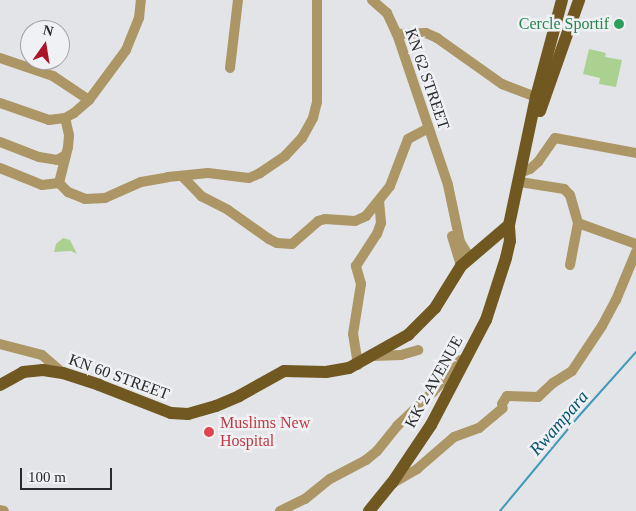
<!DOCTYPE html>
<style>
body{margin:0}
#map{position:relative;width:636px;height:511px;overflow:hidden;background:#e2e4e7;font-family:"Times New Roman",serif}
div>[style]{position:absolute}
.green>*{inset:0;background:#abd191}
.stream>*{height:2px;margin:-1px;padding:0 1px;transform-origin:1px;border-radius:1px;background:#4099b9}
.minor>*{height:10px;margin:-5px;padding:0 5px;transform-origin:5px;border-radius:5px;background:#ad9666}
.major>*{height:12px;margin:-6px;padding:0 6px;transform-origin:6px;border-radius:6px;background:#705820}
.dots>*{width:14px;height:14px;translate:-50% -50%;box-sizing:border-box;border:2px solid #eff1f4;border-radius:50%}
span{translate:-50% -50%;white-space:nowrap;text-align:center;line-height:1.15;-webkit-text-stroke:5px #eff1f4;paint-order:stroke}
.leisure-label{font-size:16px;color:#27864d}
.right{translate:-100% -50%;text-align:right}
.street-label{font-size:16px;color:#292a2b}
.health-label{font-size:16px;color:#be3a42}
.left{translate:0 -50%;text-align:left}
.water-label{font-size:18px;color:#06536a;font-style:italic}
.north{position:absolute;left:20px;top:20px;width:50px;height:50px;box-sizing:border-box;background:#eff1f4;border:1px solid #a0a1a4;border-radius:50%;rotate:13deg;font-size:14px;font-weight:700;line-height:20px;text-align:center;color:#292a2b}
.north::after{content:'';display:block;margin:auto;width:18px;height:22px;background:#aa1328;clip-path:polygon(50% 0,100% 100%,50% 72%,0 100%)}
.scale{position:absolute;left:20px;top:468px;width:92px;height:22px;box-sizing:border-box;border:2px solid #292a2b;border-top:0;padding-left:6px;font-size:15px;line-height:18px;white-space:nowrap;color:#292a2b;-webkit-text-stroke:4px #eff1f4;paint-order:stroke}
</style>
<div id="map">
<div class="green">
<i style="clip-path:polygon(589px 49px,606px 53px,605px 57px,622px 60px,616px 87px,599px 84px,600px 78px,583px 74px)"></i>
<i style="clip-path:polygon(63px 238px,70px 240px,77px 254px,71px 251px,54px 252px,56px 244px)"></i>
</div>
<div class="stream">
<i style="left:500px;top:511px;width:122px;rotate:-50.3deg"></i>
<i style="left:578px;top:417px;width:87px;rotate:-48.3deg"></i>
</div>
<div class="minor">
<i style="left:372px;top:0;width:20px;rotate:41deg"></i>
<i style="left:387px;top:13px;width:23px;rotate:65deg"></i>
<i style="left:397px;top:34px;width:159px;rotate:71.3deg"></i>
<i style="left:448px;top:185px;width:58px;rotate:78.1deg"></i>
<i style="left:460px;top:242px;width:19px;rotate:58deg"></i>
<i style="left:397px;top:34px;width:29px;rotate:-2deg"></i>
<i style="left:426px;top:33px;width:12px;rotate:24deg"></i>
<i style="left:437px;top:38px;width:80px;rotate:35.3deg"></i>
<i style="left:502px;top:84px;width:36px;rotate:21deg"></i>
<i style="left:0;top:58px;width:56px;rotate:18.8deg"></i>
<i style="left:53px;top:76px;width:43px;rotate:33.7deg"></i>
<i style="left:230px;top:68px;width:68px;rotate:-83.3deg"></i>
<i style="left:0;top:103px;width:52px;rotate:19.1deg"></i>
<i style="left:49px;top:120px;width:16px;rotate:-7deg"></i>
<i style="left:65px;top:118px;width:10px;rotate:-29deg"></i>
<i style="left:74px;top:113px;width:20px;rotate:-41deg"></i>
<i style="left:89px;top:100px;width:62px;rotate:-53.5deg"></i>
<i style="left:126px;top:50px;width:35px;rotate:-68deg"></i>
<i style="left:139px;top:18px;width:18px;rotate:-84deg"></i>
<i style="left:0;top:142px;width:42px;rotate:21deg"></i>
<i style="left:39px;top:157px;width:18px;rotate:9deg"></i>
<i style="left:57px;top:160px;width:10px;rotate:-29deg"></i>
<i style="left:66px;top:155px;width:8px;rotate:-76deg"></i>
<i style="left:68px;top:147px;width:12px;rotate:-85deg"></i>
<i style="left:69px;top:135px;width:17px;rotate:-103deg"></i>
<i style="left:66px;top:155px;width:29px;rotate:104deg"></i>
<i style="left:59px;top:183px;width:13px;rotate:45deg"></i>
<i style="left:68px;top:192px;width:18px;rotate:22deg"></i>
<i style="left:85px;top:199px;width:20px;rotate:-3deg"></i>
<i style="left:105px;top:198px;width:39px;rotate:-24deg"></i>
<i style="left:141px;top:182px;width:27px;rotate:-10deg"></i>
<i style="left:168px;top:177px;width:40px;rotate:-5.7deg"></i>
<i style="left:208px;top:173px;width:41px;rotate:7deg"></i>
<i style="left:249px;top:178px;width:12px;rotate:-24deg"></i>
<i style="left:260px;top:173px;width:30px;rotate:-34deg"></i>
<i style="left:285px;top:156px;width:25px;rotate:-47deg"></i>
<i style="left:302px;top:138px;width:23px;rotate:-61deg"></i>
<i style="left:313px;top:118px;width:16px;rotate:-76deg"></i>
<i style="left:317px;top:102px;width:102px;rotate:-90deg"></i>
<i style="left:0;top:168px;width:45px;rotate:22deg"></i>
<i style="left:42px;top:185px;width:17px;rotate:-7deg"></i>
<i style="left:522px;top:172px;width:9px;rotate:-21deg"></i>
<i style="left:530px;top:169px;width:11px;rotate:-41deg"></i>
<i style="left:538px;top:162px;width:29px;rotate:-55deg"></i>
<i style="left:555px;top:138px;width:82px;rotate:10.5deg"></i>
<i style="left:182px;top:176px;width:28px;rotate:46deg"></i>
<i style="left:201px;top:196px;width:30px;rotate:27deg"></i>
<i style="left:228px;top:210px;width:50px;rotate:35.3deg"></i>
<i style="left:269px;top:239px;width:9px;rotate:27deg"></i>
<i style="left:277px;top:243px;width:15px;rotate:4deg"></i>
<i style="left:292px;top:244px;width:35px;rotate:-41deg"></i>
<i style="left:318px;top:221px;width:7px;rotate:-16deg"></i>
<i style="left:325px;top:219px;width:30px;rotate:4deg"></i>
<i style="left:355px;top:221px;width:12px;rotate:-24deg"></i>
<i style="left:366px;top:216px;width:38px;rotate:-51deg"></i>
<i style="left:390px;top:186px;width:50px;rotate:-69deg"></i>
<i style="left:408px;top:139px;width:21px;rotate:-28deg"></i>
<i style="left:520px;top:182px;width:45px;rotate:9deg"></i>
<i style="left:564px;top:189px;width:8px;rotate:45deg"></i>
<i style="left:570px;top:195px;width:29px;rotate:74deg"></i>
<i style="left:578px;top:223px;width:62px;rotate:19.9deg"></i>
<i style="left:452px;top:236px;width:31px;rotate:73deg"></i>
<i style="left:570px;top:265px;width:43px;rotate:-79.2deg"></i>
<i style="left:0;top:344px;width:43px;rotate:14.7deg"></i>
<i style="left:42px;top:355px;width:28px;rotate:41deg"></i>
<i style="left:373px;top:356px;width:28px;rotate:-2deg"></i>
<i style="left:401px;top:355px;width:18px;rotate:-16deg"></i>
<i style="left:358px;top:365px;width:31px;rotate:-99deg"></i>
<i style="left:353px;top:334px;width:51px;rotate:-80.9deg"></i>
<i style="left:361px;top:284px;width:19px;rotate:-106deg"></i>
<i style="left:356px;top:266px;width:38px;rotate:-57deg"></i>
<i style="left:377px;top:234px;width:12px;rotate:-70deg"></i>
<i style="left:381px;top:223px;width:21px;rotate:-95deg"></i>
<i style="left:502px;top:404px;width:9px;rotate:-58deg"></i>
<i style="left:507px;top:396px;width:31px;rotate:2deg"></i>
<i style="left:538px;top:397px;width:21px;rotate:-43deg"></i>
<i style="left:553px;top:383px;width:22px;rotate:-32deg"></i>
<i style="left:572px;top:371px;width:54px;rotate:-56.3deg"></i>
<i style="left:602px;top:326px;width:30px;rotate:-62deg"></i>
<i style="left:616px;top:300px;width:52px;rotate:-67.4deg"></i>
<i style="left:393px;top:483px;width:28px;rotate:-30deg"></i>
<i style="left:417px;top:469px;width:49px;rotate:-40.9deg"></i>
<i style="left:454px;top:437px;width:27px;rotate:-20deg"></i>
<i style="left:479px;top:428px;width:31px;rotate:-40deg"></i>
<i style="left:0;top:510px;width:4px;rotate:14deg"></i>
<i style="left:280px;top:511px;width:28px;rotate:-26deg"></i>
<i style="left:305px;top:499px;width:32px;rotate:-39deg"></i>
<i style="left:330px;top:479px;width:41px;rotate:-27.8deg"></i>
<i style="left:366px;top:460px;width:14px;rotate:-39deg"></i>
<i style="left:377px;top:451px;width:32px;rotate:-51deg"></i>
<i style="left:397px;top:426px;width:50px;rotate:-43.4deg"></i>
<i style="left:433px;top:392px;width:43px;rotate:-48.8deg"></i>
</div>
<div class="major">
<i style="left:540px;top:111px;width:118px;rotate:-70.6deg"></i>
<i style="left:0;top:385px;width:26px;rotate:-29deg"></i>
<i style="left:23px;top:372px;width:20px;rotate:-6deg"></i>
<i style="left:43px;top:370px;width:20px;rotate:9deg"></i>
<i style="left:63px;top:373px;width:38px;rotate:18deg"></i>
<i style="left:99px;top:385px;width:77px;rotate:21.3deg"></i>
<i style="left:171px;top:413px;width:17px;rotate:3deg"></i>
<i style="left:188px;top:414px;width:29px;rotate:-16deg"></i>
<i style="left:216px;top:406px;width:25px;rotate:-23deg"></i>
<i style="left:239px;top:396px;width:51px;rotate:-29.1deg"></i>
<i style="left:284px;top:371px;width:42px;rotate:1.4deg"></i>
<i style="left:326px;top:372px;width:23px;rotate:-10deg"></i>
<i style="left:349px;top:368px;width:68px;rotate:-29.2deg"></i>
<i style="left:408px;top:335px;width:38px;rotate:-45deg"></i>
<i style="left:435px;top:308px;width:49px;rotate:-58.2deg"></i>
<i style="left:461px;top:266px;width:63px;rotate:-40.5deg"></i>
<i style="left:509px;top:225px;width:131px;rotate:-78.1deg"></i>
<i style="left:536px;top:97px;width:100px;rotate:-75deg"></i>
<i style="left:369px;top:511px;width:36px;rotate:-51deg"></i>
<i style="left:392px;top:483px;width:70px;rotate:-56.1deg"></i>
<i style="left:431px;top:425px;width:119px;rotate:-62.4deg"></i>
<i style="left:486px;top:320px;width:65px;rotate:-72.1deg"></i>
<i style="left:506px;top:258px;width:17px;rotate:-77deg"></i>
<i style="left:510px;top:241px;width:16px;rotate:-94deg"></i>
</div>
<div class="dots">
<i style="left:619px;top:24px;background:#2e9e5b"></i>
<i style="left:209px;top:432px;background:#e0444e"></i>
</div>
<div class="leisure-label">
<span class="right" style="left:609px;top:24px">Cercle Sportif</span>
</div>
<div class="street-label">
<span style="left:427px;top:79px;rotate:71deg">KN 62 STREET</span>
<span style="left:119px;top:377px;rotate:20deg">KN 60 STREET</span>
<span style="left:434px;top:382px;rotate:-61deg">KK 2 AVENUE</span>
</div>
<div class="health-label">
<span class="left" style="left:220px;top:432px">Muslims New<br>Hospital</span>
</div>
<div class="water-label">
<span style="left:559px;top:423px;rotate:-49deg">Rwampara</span>
</div>
<div class="north">N</div>
<div class="scale">100 m</div>
</div>
